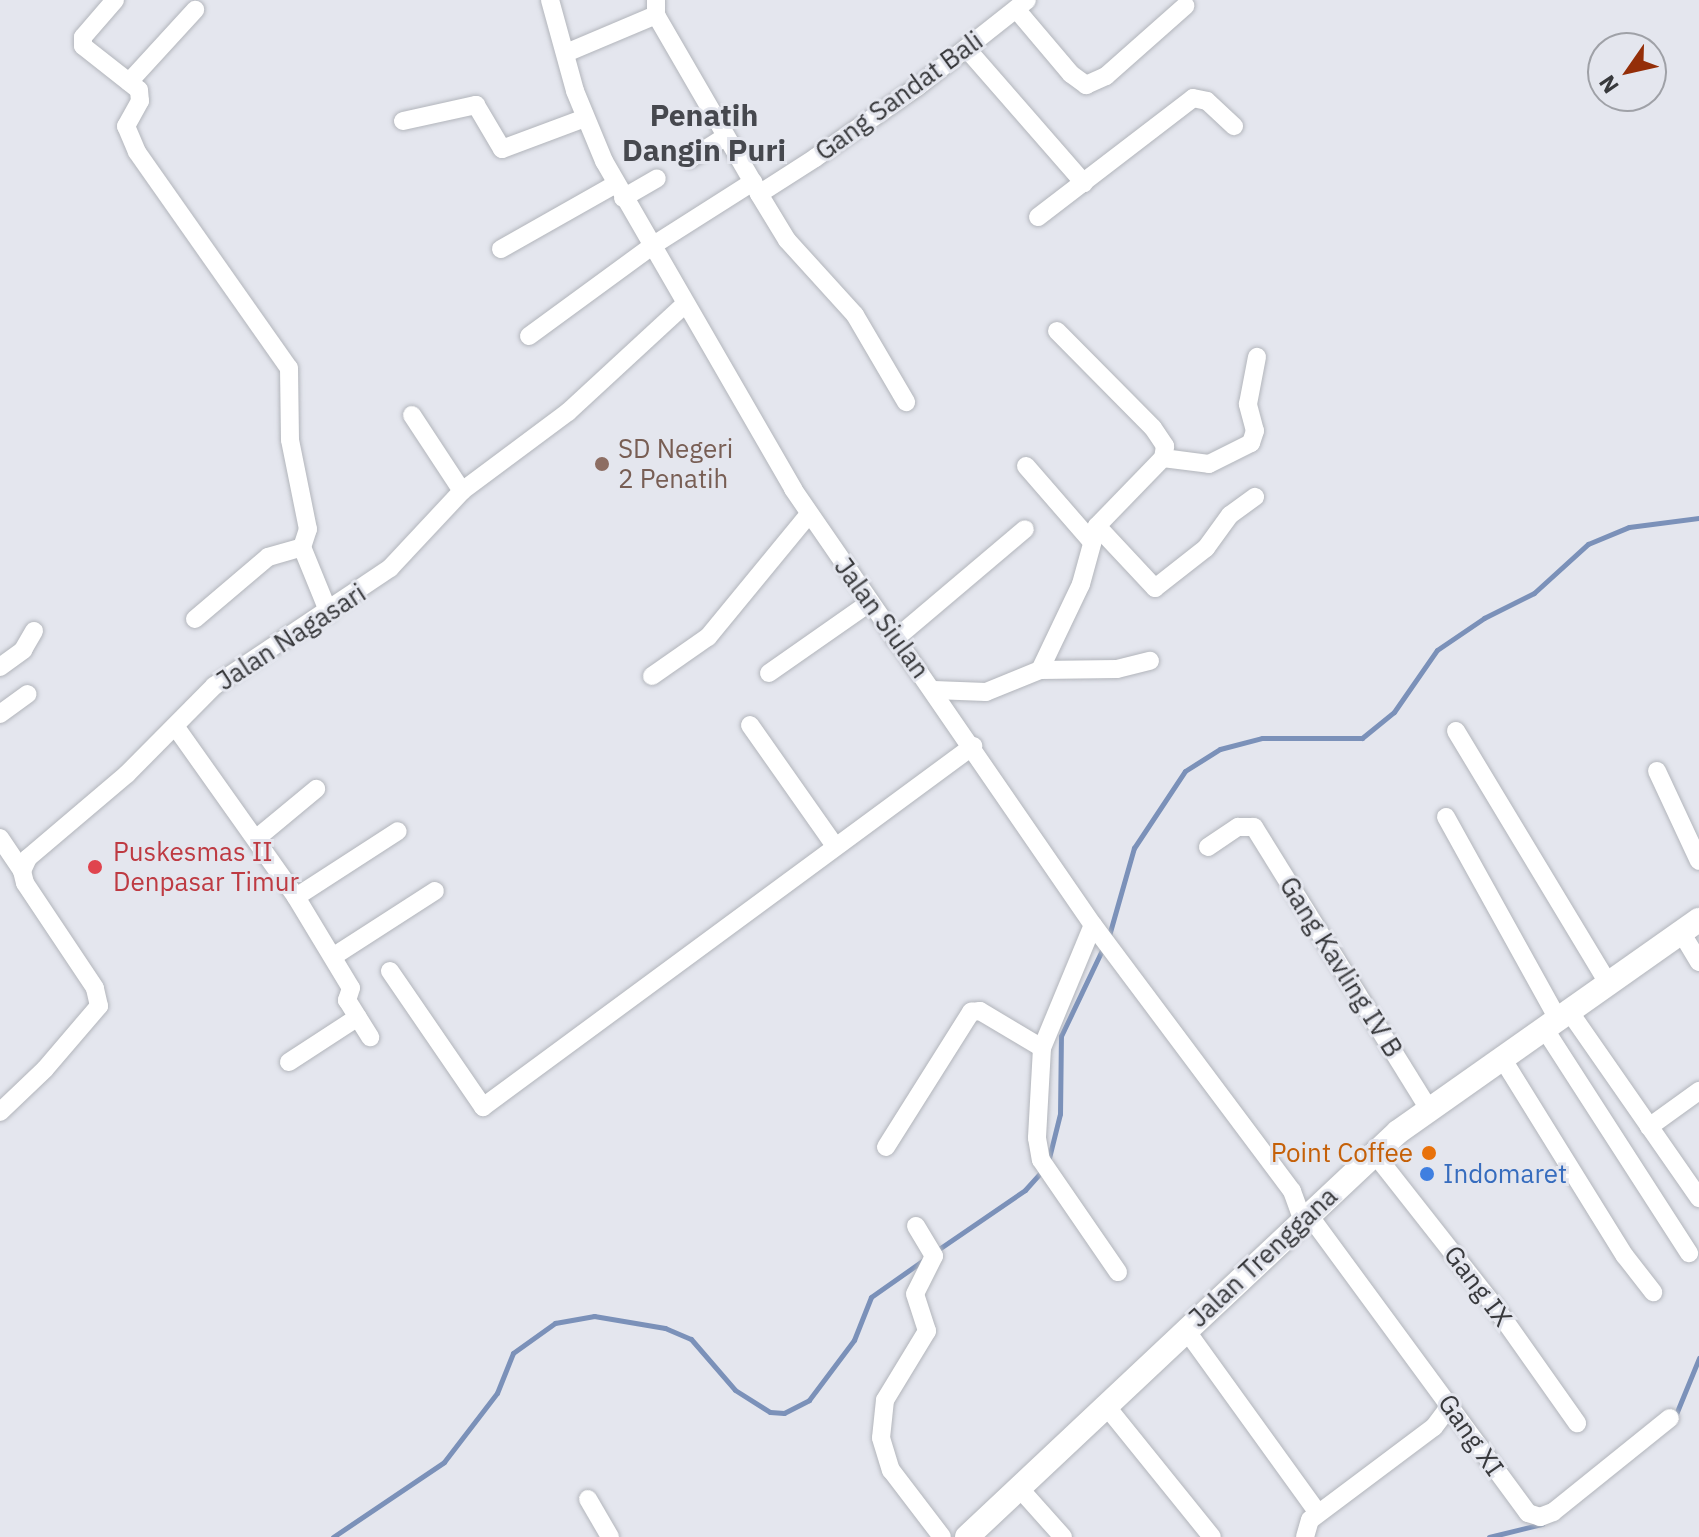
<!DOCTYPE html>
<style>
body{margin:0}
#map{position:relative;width:1699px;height:1537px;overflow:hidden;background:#e4e6ee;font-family:"IBM Plex Sans",sans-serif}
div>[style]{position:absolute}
.stream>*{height:5px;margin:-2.5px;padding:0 2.5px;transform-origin:2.5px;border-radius:2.5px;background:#7b91b9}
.roads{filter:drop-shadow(0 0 2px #b2b5bb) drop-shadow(0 0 2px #b2b5bb)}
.minor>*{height:18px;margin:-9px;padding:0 9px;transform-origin:9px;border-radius:9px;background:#fff}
.major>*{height:24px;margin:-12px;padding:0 12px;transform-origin:12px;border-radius:12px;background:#fff}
.dots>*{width:22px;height:22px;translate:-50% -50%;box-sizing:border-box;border:4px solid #e4e6ee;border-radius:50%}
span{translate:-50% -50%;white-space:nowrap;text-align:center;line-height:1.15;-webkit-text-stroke:6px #e4e6ee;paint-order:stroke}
.street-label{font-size:26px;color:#38393c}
.education-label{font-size:26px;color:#785e54}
.left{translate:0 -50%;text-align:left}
.health-label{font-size:26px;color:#be3a42}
.food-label{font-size:26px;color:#c56008}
.right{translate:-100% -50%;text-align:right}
.shop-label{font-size:26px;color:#366cbe}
.quarter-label{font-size:30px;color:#46484e;font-weight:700}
.north{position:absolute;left:1587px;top:32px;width:80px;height:80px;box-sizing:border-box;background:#e4e6ee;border:2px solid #9fa1a7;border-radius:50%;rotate:236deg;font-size:22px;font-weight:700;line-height:32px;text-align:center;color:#38393c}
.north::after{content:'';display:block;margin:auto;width:28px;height:36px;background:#942e08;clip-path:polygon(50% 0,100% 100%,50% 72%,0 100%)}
</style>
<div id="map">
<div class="stream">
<i style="left:1108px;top:939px;width:95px;rotate:-74.1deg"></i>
<i style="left:1134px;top:848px;width:92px;rotate:-56.5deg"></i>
<i style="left:1185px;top:771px;width:41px;rotate:-32.2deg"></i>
<i style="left:1220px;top:749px;width:43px;rotate:-14.7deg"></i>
<i style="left:1262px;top:738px;width:100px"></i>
<i style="left:1362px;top:738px;width:41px;rotate:-39.1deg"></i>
<i style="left:1394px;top:712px;width:75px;rotate:-55.3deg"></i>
<i style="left:1437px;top:650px;width:57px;rotate:-34.2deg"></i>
<i style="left:1484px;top:618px;width:56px;rotate:-26.6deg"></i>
<i style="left:1534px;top:593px;width:73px;rotate:-42.2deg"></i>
<i style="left:1588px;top:544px;width:44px;rotate:-22.5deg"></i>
<i style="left:1629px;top:527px;width:71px;rotate:-7.3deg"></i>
<i style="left:1048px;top:1162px;width:49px;rotate:-76deg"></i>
<i style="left:1060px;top:1114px;width:78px;rotate:-89.3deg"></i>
<i style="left:1061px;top:1036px;width:98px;rotate:-64.5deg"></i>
<i style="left:936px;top:1251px;width:108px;rotate:-34.4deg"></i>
<i style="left:1025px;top:1190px;width:25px;rotate:-48deg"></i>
<i style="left:1674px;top:1419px;width:66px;rotate:-67.7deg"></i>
<i style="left:333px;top:1537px;width:134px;rotate:-34deg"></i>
<i style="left:444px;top:1462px;width:87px;rotate:-52.5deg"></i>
<i style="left:497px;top:1393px;width:43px;rotate:-68.2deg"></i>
<i style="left:513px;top:1353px;width:52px;rotate:-35.5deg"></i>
<i style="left:555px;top:1323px;width:40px;rotate:-10deg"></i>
<i style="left:594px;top:1316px;width:72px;rotate:9.6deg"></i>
<i style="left:665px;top:1328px;width:28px;rotate:23deg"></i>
<i style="left:691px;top:1339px;width:67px;rotate:49.2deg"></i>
<i style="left:735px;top:1390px;width:41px;rotate:32.2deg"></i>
<i style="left:770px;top:1412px;width:14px;rotate:4deg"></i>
<i style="left:784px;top:1413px;width:28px;rotate:-27deg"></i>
<i style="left:809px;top:1400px;width:75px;rotate:-53.1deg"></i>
<i style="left:854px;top:1340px;width:46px;rotate:-68.4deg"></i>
<i style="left:871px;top:1297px;width:66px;rotate:-35.1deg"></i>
<i style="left:1489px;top:1537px;width:55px;rotate:-13.8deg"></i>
</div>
<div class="roads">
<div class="minor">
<i style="left:115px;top:0;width:49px;rotate:130.9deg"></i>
<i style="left:83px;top:37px;width:9px;rotate:90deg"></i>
<i style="left:83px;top:46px;width:71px;rotate:38.2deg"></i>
<i style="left:139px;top:90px;width:11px;rotate:85deg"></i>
<i style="left:140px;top:101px;width:29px;rotate:119deg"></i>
<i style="left:126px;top:126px;width:28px;rotate:67deg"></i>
<i style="left:137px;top:152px;width:264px;rotate:54.9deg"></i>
<i style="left:289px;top:368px;width:72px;rotate:89.2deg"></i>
<i style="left:290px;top:440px;width:91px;rotate:78.6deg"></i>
<i style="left:308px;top:529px;width:19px;rotate:108deg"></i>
<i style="left:550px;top:0;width:94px;rotate:74.6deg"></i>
<i style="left:575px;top:91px;width:76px;rotate:67.5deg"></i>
<i style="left:604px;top:161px;width:379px;rotate:60deg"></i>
<i style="left:793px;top:489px;width:529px;rotate:55.47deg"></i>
<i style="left:1093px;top:925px;width:332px;rotate:53.2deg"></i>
<i style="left:1292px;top:1191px;width:32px;rotate:70deg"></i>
<i style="left:656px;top:0;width:15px;rotate:90deg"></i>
<i style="left:656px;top:15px;width:193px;rotate:59.9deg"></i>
<i style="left:1016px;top:9px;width:85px;rotate:49.8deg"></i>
<i style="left:1071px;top:74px;width:19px;rotate:36deg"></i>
<i style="left:1086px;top:85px;width:22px;rotate:-24deg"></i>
<i style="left:1106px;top:76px;width:106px;rotate:-41.5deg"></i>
<i style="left:967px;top:49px;width:178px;rotate:48.9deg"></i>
<i style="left:566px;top:53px;width:98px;rotate:-22.9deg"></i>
<i style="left:129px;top:82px;width:98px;rotate:-47.5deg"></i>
<i style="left:403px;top:121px;width:75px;rotate:-12.4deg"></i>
<i style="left:476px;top:105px;width:51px;rotate:59.4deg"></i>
<i style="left:502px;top:149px;width:89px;rotate:-20.5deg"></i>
<i style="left:690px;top:159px;width:41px;rotate:-32.2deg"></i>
<i style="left:759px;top:194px;width:54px;rotate:58.7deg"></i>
<i style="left:787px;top:240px;width:101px;rotate:47.8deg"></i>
<i style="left:855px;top:315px;width:101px;rotate:59.6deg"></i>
<i style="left:623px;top:198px;width:39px;rotate:-30deg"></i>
<i style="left:1038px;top:217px;width:195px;rotate:-37.5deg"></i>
<i style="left:1193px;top:98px;width:14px;rotate:12deg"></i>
<i style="left:1207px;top:101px;width:37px;rotate:43deg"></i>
<i style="left:501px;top:249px;width:132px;rotate:-29.5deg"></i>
<i style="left:1057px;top:331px;width:136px;rotate:45.3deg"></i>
<i style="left:1153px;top:428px;width:22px;rotate:56deg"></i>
<i style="left:1165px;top:446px;width:12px;rotate:99deg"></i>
<i style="left:529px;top:336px;width:152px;rotate:-36.2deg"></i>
<i style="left:652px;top:246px;width:120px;rotate:-32.4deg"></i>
<i style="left:753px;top:182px;width:13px;rotate:63deg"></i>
<i style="left:759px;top:194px;width:67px;rotate:-32.7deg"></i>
<i style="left:815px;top:158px;width:124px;rotate:-34.8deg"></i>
<i style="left:917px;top:87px;width:140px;rotate:-38.3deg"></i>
<i style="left:412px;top:415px;width:91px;rotate:56.7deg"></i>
<i style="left:1026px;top:466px;width:101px;rotate:49deg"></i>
<i style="left:1097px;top:526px;width:95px;rotate:-45.9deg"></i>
<i style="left:1163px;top:458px;width:46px;rotate:7.4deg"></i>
<i style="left:1209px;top:464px;width:47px;rotate:-26.6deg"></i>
<i style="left:1251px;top:443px;width:13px;rotate:-72deg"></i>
<i style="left:1255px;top:431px;width:28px;rotate:-105deg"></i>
<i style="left:1248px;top:404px;width:48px;rotate:-79.2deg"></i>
<i style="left:195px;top:619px;width:96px;rotate:-40.3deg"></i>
<i style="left:268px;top:557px;width:35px;rotate:-16deg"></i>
<i style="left:302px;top:547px;width:71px;rotate:67.8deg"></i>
<i style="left:895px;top:639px;width:170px;rotate:-40.2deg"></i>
<i style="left:0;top:667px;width:29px;rotate:-36deg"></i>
<i style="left:23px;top:650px;width:22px;rotate:-60deg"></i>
<i style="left:1040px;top:670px;width:77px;rotate:-0.7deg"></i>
<i style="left:1117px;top:669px;width:34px;rotate:-14deg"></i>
<i style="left:769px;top:673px;width:122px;rotate:-35deg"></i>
<i style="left:652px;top:676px;width:68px;rotate:-34.9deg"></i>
<i style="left:708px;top:637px;width:159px;rotate:-50.6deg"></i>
<i style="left:934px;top:690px;width:52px;rotate:2.2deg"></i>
<i style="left:986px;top:692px;width:58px;rotate:-22.2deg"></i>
<i style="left:1040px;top:670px;width:95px;rotate:-64.5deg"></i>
<i style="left:1081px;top:584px;width:60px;rotate:-74.6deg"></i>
<i style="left:1097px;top:526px;width:85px;rotate:46.9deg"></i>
<i style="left:1155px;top:588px;width:65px;rotate:-38.1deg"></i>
<i style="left:1206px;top:548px;width:41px;rotate:-54deg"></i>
<i style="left:1230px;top:515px;width:31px;rotate:-36deg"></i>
<i style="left:0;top:714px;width:34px;rotate:-36deg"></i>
<i style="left:750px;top:725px;width:148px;rotate:54.9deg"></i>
<i style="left:175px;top:726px;width:209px;rotate:54.7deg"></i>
<i style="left:296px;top:897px;width:106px;rotate:58.9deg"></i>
<i style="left:351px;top:988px;width:13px;rotate:108deg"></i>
<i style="left:347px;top:1000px;width:44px;rotate:58.1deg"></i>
<i style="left:1456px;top:731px;width:294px;rotate:58.9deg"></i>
<i style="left:1657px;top:771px;width:99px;rotate:65deg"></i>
<i style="left:1446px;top:817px;width:231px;rotate:61deg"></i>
<i style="left:0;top:838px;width:40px;rotate:56deg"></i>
<i style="left:257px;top:838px;width:77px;rotate:-39.7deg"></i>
<i style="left:1208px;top:847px;width:36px;rotate:-34deg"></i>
<i style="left:1238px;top:827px;width:16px"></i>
<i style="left:1254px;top:827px;width:331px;rotate:58.2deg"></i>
<i style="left:296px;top:897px;width:121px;rotate:-32.9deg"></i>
<i style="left:1681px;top:932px;width:35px;rotate:59deg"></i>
<i style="left:334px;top:956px;width:120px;rotate:-32.8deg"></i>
<i style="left:390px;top:971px;width:165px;rotate:55.6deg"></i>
<i style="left:483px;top:1107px;width:609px;rotate:-36.38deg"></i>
<i style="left:1569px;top:1011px;width:228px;rotate:55.2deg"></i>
<i style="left:1544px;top:1028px;width:268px;rotate:57.2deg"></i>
<i style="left:1042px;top:1048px;width:90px;rotate:93.2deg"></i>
<i style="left:1037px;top:1138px;width:22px;rotate:80deg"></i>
<i style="left:1041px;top:1160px;width:136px;rotate:55.5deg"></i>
<i style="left:1502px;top:1058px;width:233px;rotate:58.2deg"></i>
<i style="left:1625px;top:1256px;width:46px;rotate:52.1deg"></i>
<i style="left:289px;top:1062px;width:82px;rotate:-33.1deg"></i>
<i style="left:0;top:1112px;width:62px;rotate:-43.7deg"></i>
<i style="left:45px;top:1069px;width:83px;rotate:-49.4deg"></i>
<i style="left:99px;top:1006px;width:18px;rotate:-103deg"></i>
<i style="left:95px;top:988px;width:126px;rotate:-123.7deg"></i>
<i style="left:25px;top:883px;width:12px;rotate:-104deg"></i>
<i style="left:22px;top:871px;width:14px;rotate:-65deg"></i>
<i style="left:28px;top:858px;width:130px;rotate:-40.3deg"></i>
<i style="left:127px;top:774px;width:124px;rotate:-45.3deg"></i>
<i style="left:214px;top:686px;width:212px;rotate:-33.8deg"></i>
<i style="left:390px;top:568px;width:105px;rotate:-46.9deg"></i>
<i style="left:462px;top:491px;width:132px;rotate:-36.7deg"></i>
<i style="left:568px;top:412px;width:159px;rotate:-42.7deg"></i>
<i style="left:1649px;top:1127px;width:62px;rotate:-35.8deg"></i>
<i style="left:886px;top:1147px;width:160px;rotate:-57.8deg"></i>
<i style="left:971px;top:1012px;width:9px;rotate:-6deg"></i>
<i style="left:980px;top:1011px;width:72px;rotate:30.8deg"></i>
<i style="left:1042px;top:1048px;width:133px;rotate:-67.5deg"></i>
<i style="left:1374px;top:1153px;width:192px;rotate:51.8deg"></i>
<i style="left:1493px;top:1304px;width:146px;rotate:54.8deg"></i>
<i style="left:1309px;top:1215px;width:370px;rotate:53.7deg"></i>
<i style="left:1528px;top:1513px;width:13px;rotate:18deg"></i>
<i style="left:1540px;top:1517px;width:14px;rotate:-21deg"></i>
<i style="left:1553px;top:1512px;width:150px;rotate:-38.8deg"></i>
<i style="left:916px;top:1226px;width:35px;rotate:59deg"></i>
<i style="left:934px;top:1256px;width:42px;rotate:116.6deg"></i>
<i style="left:915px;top:1294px;width:39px;rotate:72deg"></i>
<i style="left:927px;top:1331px;width:81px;rotate:121.3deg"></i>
<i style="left:885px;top:1400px;width:38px;rotate:96deg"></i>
<i style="left:881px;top:1438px;width:34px;rotate:73deg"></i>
<i style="left:891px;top:1470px;width:84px;rotate:52.7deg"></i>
<i style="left:1186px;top:1330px;width:226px;rotate:54.2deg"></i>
<i style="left:1107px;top:1407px;width:167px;rotate:51.1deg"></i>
<i style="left:1021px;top:1490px;width:63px;rotate:48.2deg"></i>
<i style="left:588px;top:1499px;width:44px;rotate:59.9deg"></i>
<i style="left:1305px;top:1537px;width:18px;rotate:-74deg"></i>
<i style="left:1310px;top:1520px;width:155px;rotate:-36.9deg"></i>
<i style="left:1434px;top:1427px;width:25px;rotate:-53deg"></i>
</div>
<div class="major">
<i style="left:967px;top:1537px;width:591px;rotate:-43.22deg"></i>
<i style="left:1398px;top:1132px;width:368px;rotate:-35.2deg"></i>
</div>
</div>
<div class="dots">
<i style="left:602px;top:464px;background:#8d6e63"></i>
<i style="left:95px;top:867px;background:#e0444e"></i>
<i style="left:1429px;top:1153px;background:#e8710a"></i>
<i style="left:1427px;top:1174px;background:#3f7fe0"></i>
</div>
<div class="street-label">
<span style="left:899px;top:96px;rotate:-36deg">Gang Sandat Bali</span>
<span style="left:882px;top:618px;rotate:54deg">Jalan Siulan</span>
<span style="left:291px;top:637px;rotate:-33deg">Jalan Nagasari</span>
<span style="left:1341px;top:967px;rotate:58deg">Gang Kavling IV B</span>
<span style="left:1263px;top:1257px;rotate:-43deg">Jalan Trenggana</span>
<span style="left:1478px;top:1286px;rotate:53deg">Gang IX</span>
<span style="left:1471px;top:1435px;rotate:55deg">Gang XI</span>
</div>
<div class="education-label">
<span class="left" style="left:618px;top:464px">SD Negeri<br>2 Penatih</span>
</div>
<div class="health-label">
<span class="left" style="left:113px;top:867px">Puskesmas II<br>Denpasar Timur</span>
</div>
<div class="food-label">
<span class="right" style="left:1413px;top:1153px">Point Coffee</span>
</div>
<div class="shop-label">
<span class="left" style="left:1443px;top:1174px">Indomaret</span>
</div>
<div class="quarter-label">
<span style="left:704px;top:132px">Penatih<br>Dangin Puri</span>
</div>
<div class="north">N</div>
</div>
